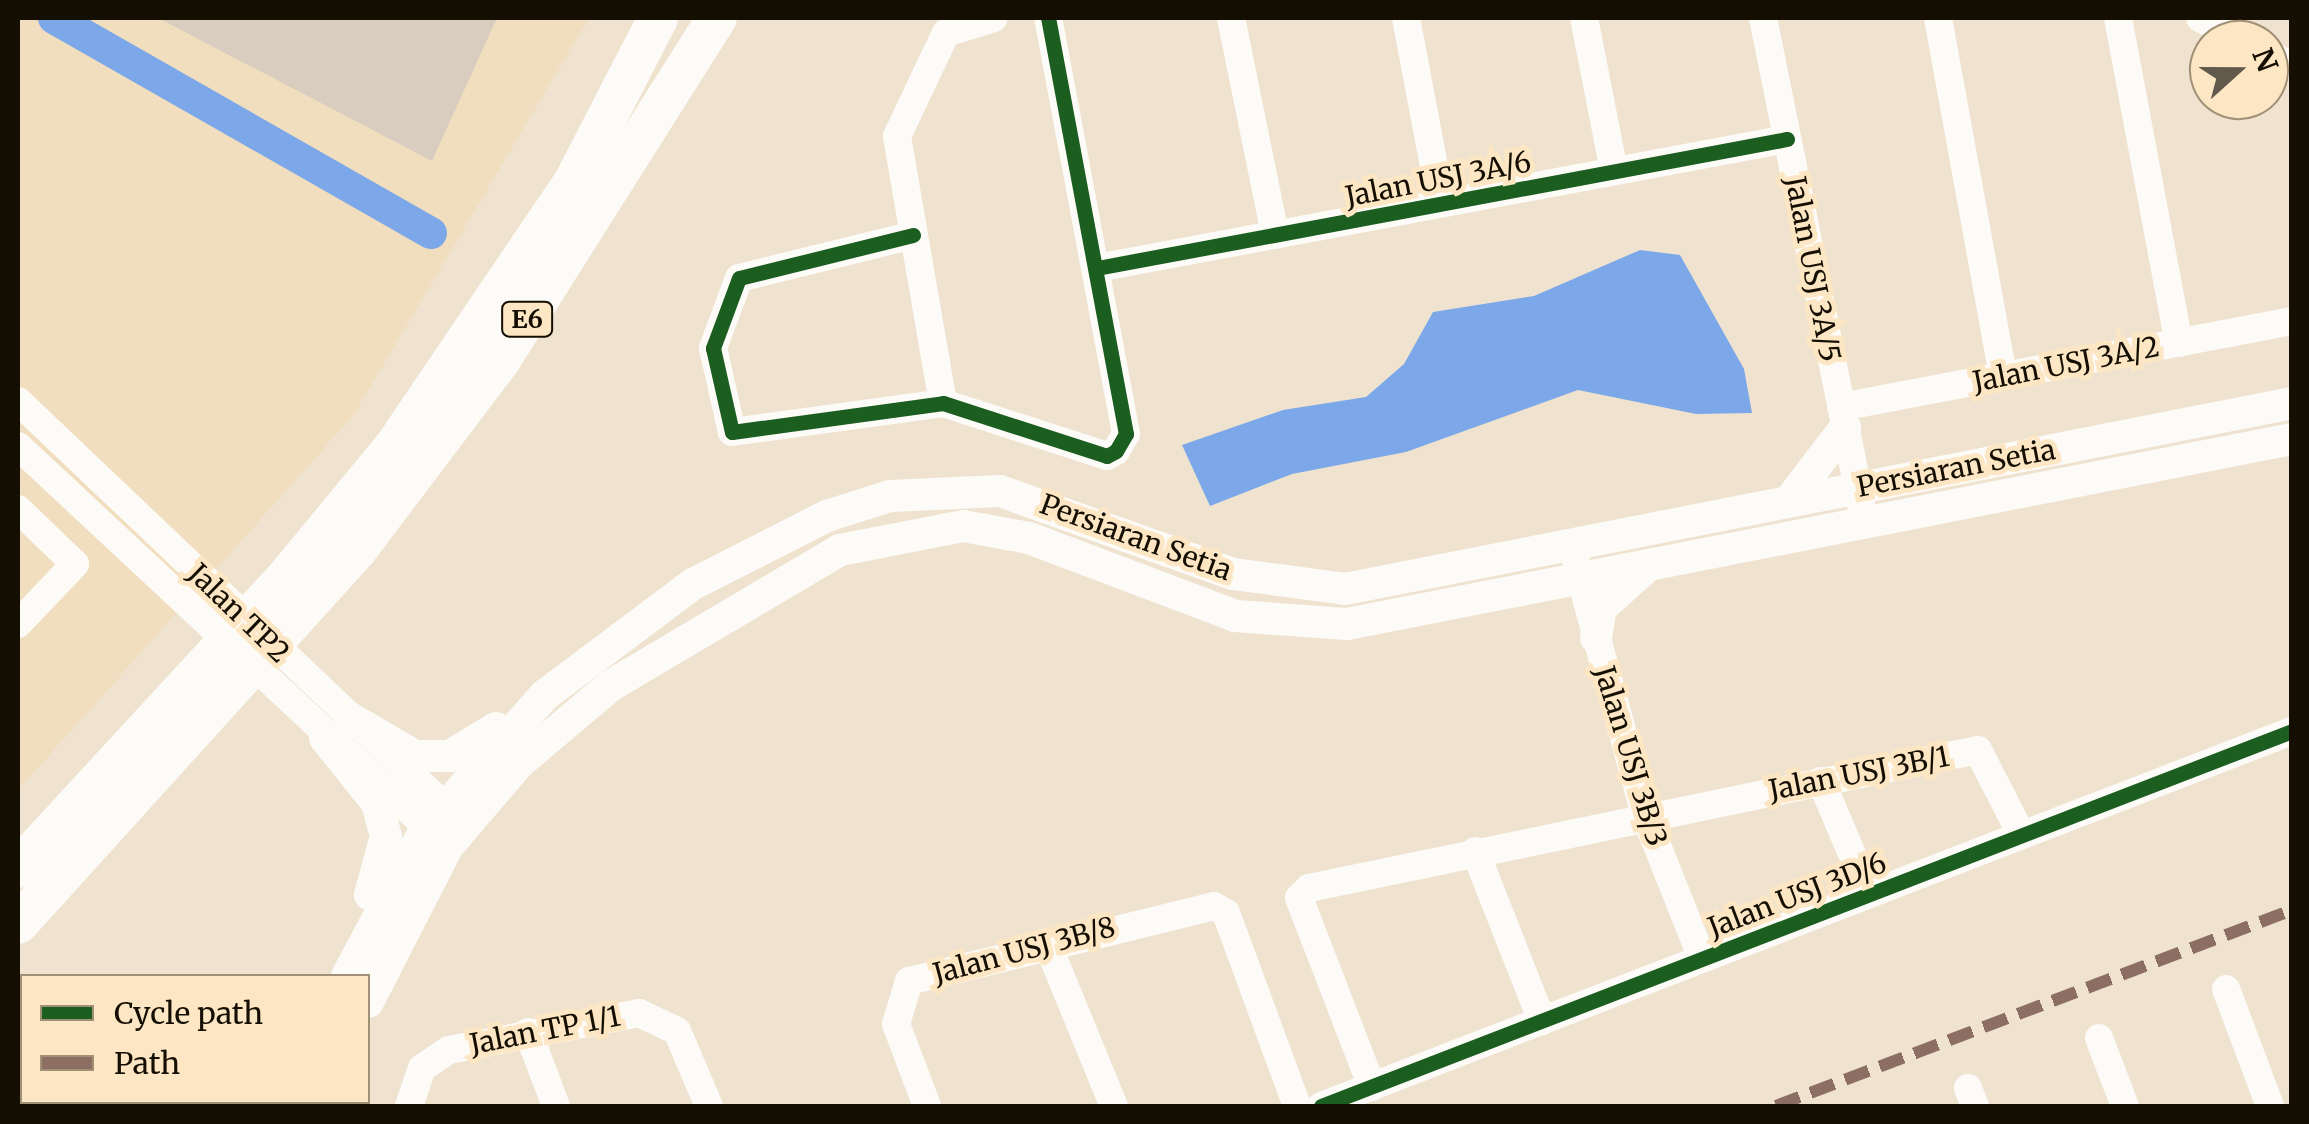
<!DOCTYPE html>
<style>
body{margin:0}
#map{position:relative;width:2309px;height:1124px;overflow:hidden;background:#efe3d0;font-family:Merriweather,serif}
div>[style]{position:absolute}
.built>*{inset:0;background:#f1debe}
.water>*{inset:0;background:#7ca7e9}
.river>*{height:32px;margin:-16px;padding:0 16px;transform-origin:16px;border-radius:16px;background:#7ca7e9}
.building>*{inset:0;background:#d9cdbf}
.minor>*{height:28px;margin:-14px;padding:0 14px;transform-origin:14px;border-radius:14px;background:#fdfbf8}
.major>*{height:32px;margin:-16px;padding:0 16px;transform-origin:16px;border-radius:16px;background:#fdfbf8}
.highway>*{height:40px;margin:-20px;padding:0 20px;transform-origin:20px;border-radius:20px;background:#fdfbf8}
.quiet>*{height:12px;margin-top:-6px;transform-origin:0;background:repeating-linear-gradient(90deg,#8d6e63 0 25px,transparent 0 37px)}
.cycleway>*{height:15px;margin:-7.5px;padding:0 7.5px;transform-origin:7.5px;border-radius:7.5px;background:#1b5e20}
span{translate:-50% -50%;white-space:nowrap;text-align:center;line-height:1.15;-webkit-text-stroke:10px #fce6c3;paint-order:stroke}
.shield-label span{padding:2px 8px;background:#fce6c3;border:2px solid;border-radius:8px;-webkit-text-stroke-width:0}
.shield-label{font-size:25px;color:#150e03;font-weight:700}
.street-label{font-size:28px;color:#150e03}
.frame{position:absolute;inset:0;border:20px solid #150e03;pointer-events:none}
.legend{position:absolute;left:20px;top:974px;width:350px;height:130px;box-sizing:border-box;background:#fce6c3;border:2px solid #a09076;margin:0;padding:12px 18px;list-style:none;font-size:30px;color:#150e03}
.legend li{display:flex;align-items:center;gap:20px;height:50px}
.legend b{width:50px;border:2px solid #a09076}
.north{position:absolute;left:2189px;top:20px;width:100px;height:100px;box-sizing:border-box;background:#fce6c3;border:2px solid #a09076;border-radius:50%;rotate:69deg;font-size:28px;font-weight:700;line-height:40px;text-align:center;color:#150e03}
.north::after{content:'';display:block;margin:auto;width:35px;height:45px;background:#61594b;clip-path:polygon(50% 0,100% 100%,50% 72%,0 100%)}
</style>
<div id="map">
<div class="built">
<i style="clip-path:polygon(18px 18px,589px 18px,353px 416px,18px 790px)"></i>
</div>
<div class="water">
<i style="clip-path:polygon(1640px 250px,1680px 255px,1744px 369px,1752px 413px,1696px 414px,1578px 390px,1406px 452px,1292px 474px,1210px 506px,1182px 445px,1283px 410px,1366px 397px,1404px 364px,1433px 312px,1534px 296px)"></i>
</div>
<div class="river">
<i style="left:54px;top:18px;width:434px;rotate:29.7deg"></i>
</div>
<div class="building">
<i style="clip-path:polygon(158px 18px,497px 18px,432px 161px)"></i>
</div>
<div class="minor">
<i style="left:1231px;top:18px;width:221px;rotate:78.5deg"></i>
<i style="left:1406px;top:18px;width:189px;rotate:79.3deg"></i>
<i style="left:1584px;top:18px;width:156px;rotate:78.9deg"></i>
<i style="left:1763px;top:18px;width:498px;rotate:78.6deg"></i>
<i style="left:1938px;top:18px;width:364px;rotate:79.7deg"></i>
<i style="left:2118px;top:18px;width:331px;rotate:79.4deg"></i>
<i style="left:2200px;top:18px;width:48px;rotate:27.1deg"></i>
<i style="left:2269px;top:54px;width:26px;rotate:28deg"></i>
<i style="left:913px;top:235px;width:179px;rotate:166.1deg"></i>
<i style="left:739px;top:278px;width:75px;rotate:110.4deg"></i>
<i style="left:713px;top:348px;width:86px;rotate:77.3deg"></i>
<i style="left:732px;top:432px;width:213px;rotate:-7.8deg"></i>
<i style="left:943px;top:403px;width:172px;rotate:17.9deg"></i>
<i style="left:1107px;top:456px;width:10px;rotate:-29deg"></i>
<i style="left:1116px;top:451px;width:20px;rotate:-60deg"></i>
<i style="left:1126px;top:434px;width:423px;rotate:-100.6deg"></i>
<i style="left:1097px;top:268px;width:702px;rotate:-10.59deg"></i>
<i style="left:18px;top:401px;width:608px;rotate:43.53deg"></i>
<i style="left:943px;top:403px;width:271px;rotate:-99.8deg"></i>
<i style="left:897px;top:136px;width:114px;rotate:-64.6deg"></i>
<i style="left:946px;top:33px;width:50px;rotate:-17.4deg"></i>
<i style="left:1841px;top:407px;width:459px;rotate:-10.8deg"></i>
<i style="left:18px;top:446px;width:581px;rotate:42.98deg"></i>
<i style="left:18px;top:509px;width:79px;rotate:44deg"></i>
<i style="left:75px;top:564px;width:83px;rotate:133.5deg"></i>
<i style="left:1576px;top:561px;width:263px;rotate:74.8deg"></i>
<i style="left:1645px;top:815px;width:154px;rotate:68.3deg"></i>
<i style="left:1821px;top:781px;width:123px;rotate:67deg"></i>
<i style="left:1475px;top:851px;width:183px;rotate:68.5deg"></i>
<i style="left:1047px;top:943px;width:176px;rotate:67.7deg"></i>
<i style="left:2226px;top:989px;width:125px;rotate:69.4deg"></i>
<i style="left:528px;top:1032px;width:79px;rotate:69.3deg"></i>
<i style="left:2099px;top:1038px;width:73px;rotate:69.1deg"></i>
<i style="left:1372px;top:1087px;width:203px;rotate:-111.1deg"></i>
<i style="left:1299px;top:898px;width:14px;rotate:-45deg"></i>
<i style="left:1309px;top:888px;width:683px;rotate:-11.66deg"></i>
<i style="left:1978px;top:750px;width:94px;rotate:62.9deg"></i>
<i style="left:1968px;top:1088px;width:19px;rotate:69deg"></i>
<i style="left:409px;top:1106px;width:40px;rotate:-71.1deg"></i>
<i style="left:422px;top:1068px;width:32px;rotate:-34deg"></i>
<i style="left:449px;top:1050px;width:194px;rotate:-11deg"></i>
<i style="left:639px;top:1013px;width:42px;rotate:25.3deg"></i>
<i style="left:677px;top:1031px;width:82px;rotate:66.9deg"></i>
<i style="left:927px;top:1106px;width:88px;rotate:-110.7deg"></i>
<i style="left:896px;top:1024px;width:45px;rotate:-73.2deg"></i>
<i style="left:909px;top:981px;width:314px;rotate:-13.8deg"></i>
<i style="left:1214px;top:906px;width:14px;rotate:30deg"></i>
<i style="left:1226px;top:913px;width:206px;rotate:69.8deg"></i>
<i style="left:1321px;top:1106px;width:1041px;rotate:-21.12deg"></i>
</div>
<div class="major">
<i style="left:1790px;top:500px;width:91px;rotate:-52.6deg"></i>
<i style="left:1596px;top:638px;width:30px;rotate:-81deg"></i>
<i style="left:1601px;top:608px;width:57px;rotate:-42.1deg"></i>
<i style="left:350px;top:718px;width:75px;rotate:30.3deg"></i>
<i style="left:415px;top:756px;width:35px"></i>
<i style="left:450px;top:756px;width:54px;rotate:-31.3deg"></i>
<i style="left:325px;top:738px;width:83px;rotate:51.3deg"></i>
<i style="left:377px;top:803px;width:34px;rotate:75deg"></i>
<i style="left:386px;top:836px;width:61px;rotate:105.2deg"></i>
<i style="left:347px;top:976px;width:166px;rotate:-61.9deg"></i>
<i style="left:425px;top:830px;width:181px;rotate:-48.4deg"></i>
<i style="left:545px;top:695px;width:185px;rotate:-36.9deg"></i>
<i style="left:693px;top:584px;width:150px;rotate:-26.9deg"></i>
<i style="left:827px;top:516px;width:66px;rotate:-17.6deg"></i>
<i style="left:890px;top:496px;width:110px;rotate:-2.6deg"></i>
<i style="left:1000px;top:491px;width:247px;rotate:19.6deg"></i>
<i style="left:1233px;top:574px;width:113px;rotate:7.6deg"></i>
<i style="left:1345px;top:589px;width:965px;rotate:-11.11deg"></i>
<i style="left:368px;top:1002px;width:175px;rotate:-62.9deg"></i>
<i style="left:448px;top:846px;width:109px;rotate:-49.5deg"></i>
<i style="left:519px;top:763px;width:119px;rotate:-40.2deg"></i>
<i style="left:610px;top:686px;width:267px;rotate:-30.6deg"></i>
<i style="left:840px;top:550px;width:125px;rotate:-11deg"></i>
<i style="left:963px;top:526px;width:67px;rotate:10.3deg"></i>
<i style="left:1029px;top:538px;width:220px;rotate:20.7deg"></i>
<i style="left:1235px;top:616px;width:112px;rotate:4.1deg"></i>
<i style="left:1347px;top:624px;width:963px;rotate:-11.08deg"></i>
<i style="left:301px;top:1106px;width:4px;rotate:-76deg"></i>
<i style="left:340px;top:1106px;width:4px;rotate:-76deg"></i>
</div>
<div class="highway">
<i style="left:18px;top:868px;width:392px;rotate:-47.3deg"></i>
<i style="left:284px;top:580px;width:176px;rotate:-50.5deg"></i>
<i style="left:396px;top:444px;width:315px;rotate:-55.9deg"></i>
<i style="left:573px;top:183px;width:186px;rotate:-62.7deg"></i>
<i style="left:18px;top:924px;width:505px;rotate:-47.81deg"></i>
<i style="left:357px;top:550px;width:237px;rotate:-52.9deg"></i>
<i style="left:500px;top:361px;width:406px;rotate:-57.7deg"></i>
</div>
<div class="quiet">
<i style="left:1776px;top:1106px;width:552px;rotate:-20.8deg"></i>
</div>
<div class="cycleway">
<i style="left:913px;top:235px;width:179px;rotate:166.1deg"></i>
<i style="left:739px;top:278px;width:75px;rotate:110.4deg"></i>
<i style="left:713px;top:348px;width:86px;rotate:77.3deg"></i>
<i style="left:732px;top:432px;width:213px;rotate:-7.8deg"></i>
<i style="left:943px;top:403px;width:172px;rotate:17.9deg"></i>
<i style="left:1107px;top:456px;width:10px;rotate:-29deg"></i>
<i style="left:1116px;top:451px;width:20px;rotate:-60deg"></i>
<i style="left:1126px;top:434px;width:423px;rotate:-100.6deg"></i>
<i style="left:1097px;top:268px;width:702px;rotate:-10.59deg"></i>
<i style="left:1321px;top:1106px;width:1041px;rotate:-21.12deg"></i>
</div>
<div class="shield-label">
<span style="left:527px;top:319px">E6</span>
</div>
<div class="street-label">
<span style="left:1438px;top:179px;rotate:-11deg">Jalan USJ 3A/6</span>
<span style="left:1813px;top:269px;rotate:79deg">Jalan USJ 3A/5</span>
<span style="left:2066px;top:364px;rotate:-11deg">Jalan USJ 3A/2</span>
<span style="left:1956px;top:468px;rotate:-11deg">Persiaran Setia</span>
<span style="left:1136px;top:537px;rotate:20deg">Persiaran Setia</span>
<span style="left:239px;top:613px;rotate:44deg">Jalan TP2</span>
<span style="left:1631px;top:756px;rotate:73deg">Jalan USJ 3B/3</span>
<span style="left:1859px;top:773px;rotate:-11deg">Jalan USJ 3B/1</span>
<span style="left:1797px;top:895px;rotate:-21deg">Jalan USJ 3D/6</span>
<span style="left:1024px;top:950px;rotate:-15deg">Jalan USJ 3B/8</span>
<span style="left:545px;top:1030px;rotate:-11deg">Jalan TP 1/1</span>
</div>
<div class="frame"></div>
<ul class="legend">
<li><b style="height:12px;background:#1b5e20"></b>Cycle path</li>
<li><b style="height:12px;background:#8d6e63"></b>Path</li>
</ul>
<div class="north">N</div>
</div>
